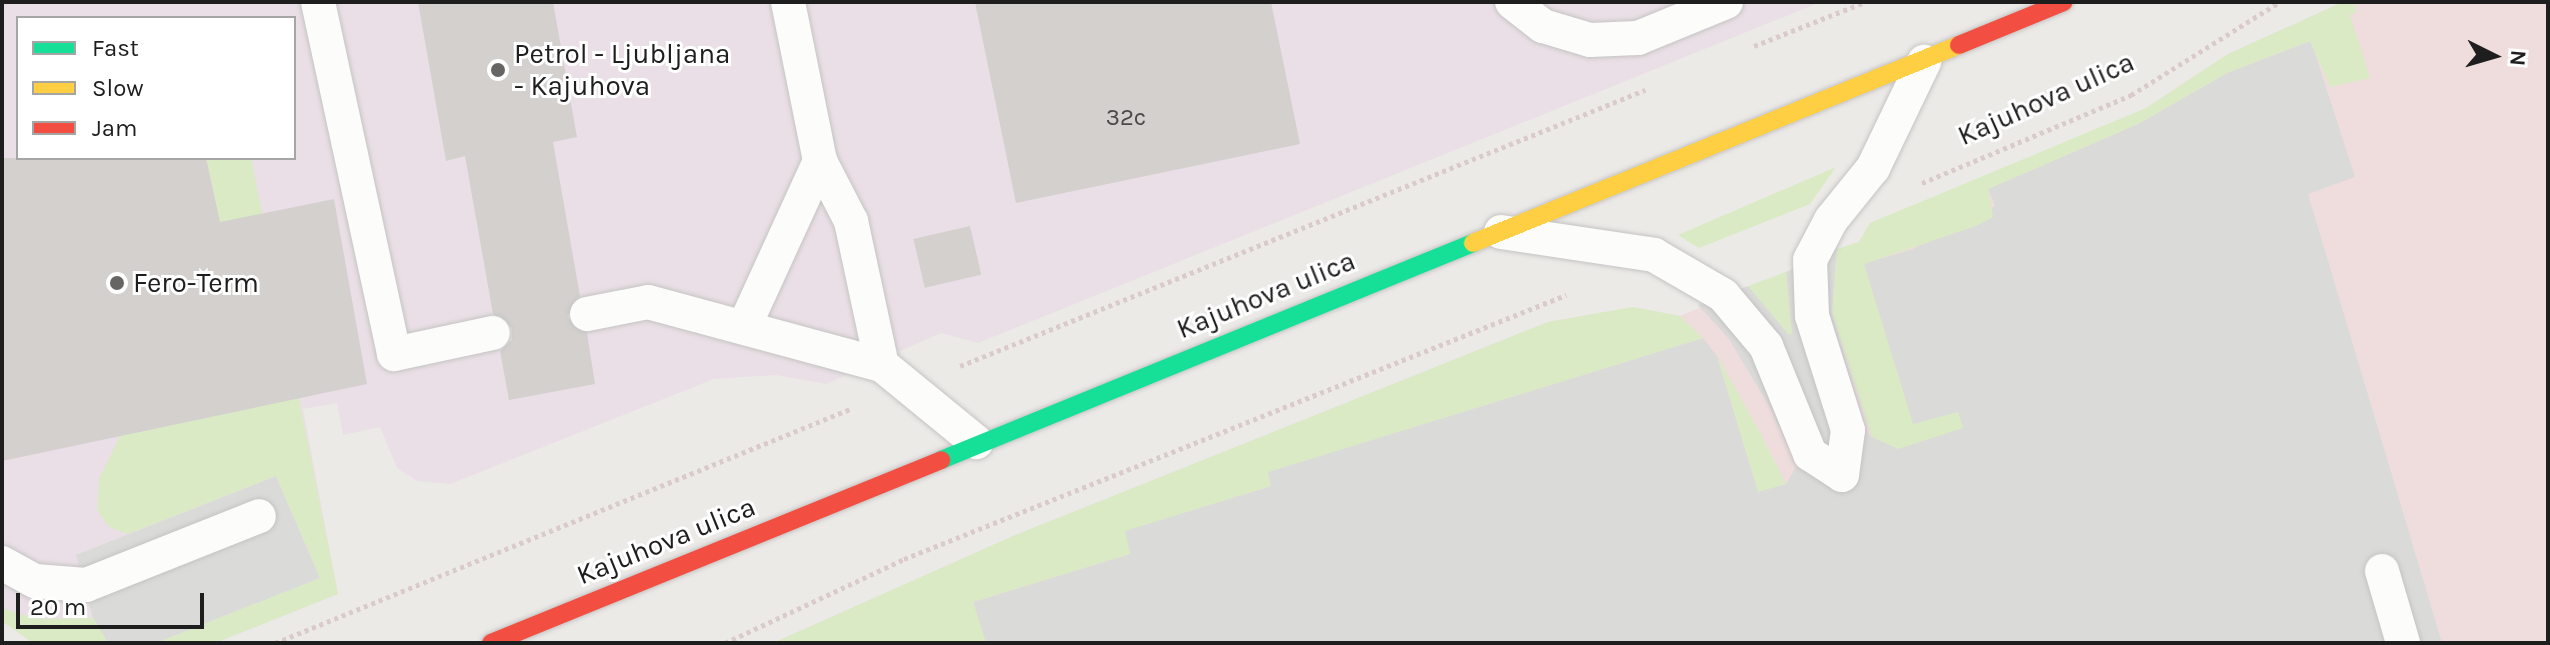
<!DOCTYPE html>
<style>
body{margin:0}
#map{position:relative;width:2550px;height:645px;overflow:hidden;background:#eceae7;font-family:Karla,sans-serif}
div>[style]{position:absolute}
.commercial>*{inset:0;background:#eedddc}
.industrial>*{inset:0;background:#eadfe6}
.religious>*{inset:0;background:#dadad8}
.grass>*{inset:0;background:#daeac5}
.building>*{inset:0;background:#d3d0ce;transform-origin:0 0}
.path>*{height:5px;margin-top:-2.5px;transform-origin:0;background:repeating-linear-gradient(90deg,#dacbca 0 4px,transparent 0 8px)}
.roads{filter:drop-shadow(0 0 2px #c5c4c3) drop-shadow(0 0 2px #c5c4c3)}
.lane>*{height:34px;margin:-17px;padding:0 17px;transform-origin:17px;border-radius:17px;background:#fcfcfb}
.fast>*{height:18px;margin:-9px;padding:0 9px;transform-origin:9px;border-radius:9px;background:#16e098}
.slow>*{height:18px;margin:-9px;padding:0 9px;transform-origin:9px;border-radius:9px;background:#ffcf43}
.jam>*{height:18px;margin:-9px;padding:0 9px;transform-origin:9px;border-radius:9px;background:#f24e42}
.dots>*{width:22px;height:22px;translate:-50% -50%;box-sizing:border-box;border:4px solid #fff;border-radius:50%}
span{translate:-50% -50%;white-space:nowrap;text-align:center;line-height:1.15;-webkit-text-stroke:6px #fff;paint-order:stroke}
.number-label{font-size:24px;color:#4b4a4a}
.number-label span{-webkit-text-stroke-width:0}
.poi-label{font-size:28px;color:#1e1e1e}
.left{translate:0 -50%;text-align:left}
.street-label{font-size:28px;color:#1e1e1e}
.frame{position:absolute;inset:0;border:4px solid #1e1e1e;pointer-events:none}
.legend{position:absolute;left:16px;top:16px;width:280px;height:144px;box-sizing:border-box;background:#fff;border:2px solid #a5a5a5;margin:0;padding:10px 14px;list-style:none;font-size:24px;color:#1e1e1e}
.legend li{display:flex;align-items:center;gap:16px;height:40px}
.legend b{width:40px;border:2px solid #a5a5a5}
.north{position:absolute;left:2454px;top:16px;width:80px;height:80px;-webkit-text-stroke:6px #fff;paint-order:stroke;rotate:95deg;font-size:22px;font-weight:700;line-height:32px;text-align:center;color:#1e1e1e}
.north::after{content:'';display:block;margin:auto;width:28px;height:36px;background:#1e1e1e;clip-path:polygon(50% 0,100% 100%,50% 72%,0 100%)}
.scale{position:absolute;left:16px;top:593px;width:188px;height:36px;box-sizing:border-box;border:4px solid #1e1e1e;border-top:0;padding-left:10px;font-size:24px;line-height:28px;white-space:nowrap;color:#1e1e1e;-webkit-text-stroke:6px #fff;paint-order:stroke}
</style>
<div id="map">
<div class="commercial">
<i style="clip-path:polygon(2343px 2px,2548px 2px,2548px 643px,773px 643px,1013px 536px,1548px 322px,1633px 307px,1680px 316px,1859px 242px,1870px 223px,2091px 135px,2146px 108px,2228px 54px)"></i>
</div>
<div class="industrial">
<i style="clip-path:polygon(evenodd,2px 2px,1821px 2px,978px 343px,941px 333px,826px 384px,776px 375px,714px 379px,450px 484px,417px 481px,397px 468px,380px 427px,343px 435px,337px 403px,303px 409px,338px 594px,215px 643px,33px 643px,2px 621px,2px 2px,18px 18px,294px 18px,294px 158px,18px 158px,18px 18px)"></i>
</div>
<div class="religious">
<i style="clip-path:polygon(2311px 41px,2355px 177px,2308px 194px,2442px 643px,986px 643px,973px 602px,1130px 554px,1124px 531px,1271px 486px,1267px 472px,1703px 338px,1717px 356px,1758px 491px,1786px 484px,1797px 465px,1769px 406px,1729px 339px,1698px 305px,1748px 286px,1792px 334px,1786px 272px,1837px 249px,1832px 313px,1867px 432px,1872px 437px,1957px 412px,1913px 425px,1863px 264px,1913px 249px,1995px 206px,1988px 189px,2138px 124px,2227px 73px)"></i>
<i style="clip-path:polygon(276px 476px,320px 578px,156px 643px,108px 643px,93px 618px,76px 555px)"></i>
</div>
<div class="grass">
<i style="clip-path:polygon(2343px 2px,2354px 2px,2356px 12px,2350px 15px,2370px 78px,2330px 87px,2310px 41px,2227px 73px,2138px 124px,1988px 189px,1993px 217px,1976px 226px,1864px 264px,1913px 424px,1958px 412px,1963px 428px,1898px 449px,1872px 437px,1832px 313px,1837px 249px,1859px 242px,1870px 223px,2146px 108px,2228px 54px)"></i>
<i style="clip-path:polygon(206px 158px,251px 158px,338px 594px,215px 643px,156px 643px,320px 578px,276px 476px,128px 534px,109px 527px,97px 510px,99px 479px,120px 436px,257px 407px)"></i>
<i style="clip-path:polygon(1836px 167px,1810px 204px,1699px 248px,1678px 235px)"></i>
<i style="clip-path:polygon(1786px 272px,1792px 334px,1789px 335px,1748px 286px)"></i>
<i style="clip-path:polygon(1633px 307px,1680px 316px,1703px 338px,1268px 472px,1271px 486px,1125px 531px,1130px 554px,973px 602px,986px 643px,773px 643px,1013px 536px,1548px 322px)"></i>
<i style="clip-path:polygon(1717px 356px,1758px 429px,1786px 484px,1758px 492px)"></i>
<i style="clip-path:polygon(2px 608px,37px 619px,93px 618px,108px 643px,33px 643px,2px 621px)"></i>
</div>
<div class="building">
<i style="clip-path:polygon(418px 2px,553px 2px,577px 137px,553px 142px,580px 296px,567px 317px,587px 333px,595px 384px,509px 400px,500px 351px,512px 340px,512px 328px,493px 314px,465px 156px,446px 161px)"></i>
<i style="clip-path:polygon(975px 2px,1271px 2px,1300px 144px,1016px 203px)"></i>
<i style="clip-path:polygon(2px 158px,206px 158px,220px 222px,334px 199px,367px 384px,2px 461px)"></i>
<i style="left:970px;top:226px;width:50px;height:58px;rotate:77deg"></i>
</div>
<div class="path">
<i style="left:1754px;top:46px;width:119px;rotate:-21.6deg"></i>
<i style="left:1922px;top:183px;width:227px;rotate:-22.8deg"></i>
<i style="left:2131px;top:95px;width:176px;rotate:-32deg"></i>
<i style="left:960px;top:366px;width:739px;rotate:-21.95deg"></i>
<i style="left:275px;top:643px;width:621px;rotate:-22.14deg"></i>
<i style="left:725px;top:643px;width:198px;rotate:-25.1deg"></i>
<i style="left:904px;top:559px;width:713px;rotate:-21.74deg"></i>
</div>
<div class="roads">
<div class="lane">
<i style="left:318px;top:2px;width:360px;rotate:77.8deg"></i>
<i style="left:394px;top:354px;width:101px;rotate:-12deg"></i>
<i style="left:788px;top:2px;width:162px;rotate:78.6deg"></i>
<i style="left:820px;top:161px;width:68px;rotate:62.7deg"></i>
<i style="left:851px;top:221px;width:147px;rotate:77.9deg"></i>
<i style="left:1512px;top:2px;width:39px;rotate:38deg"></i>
<i style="left:1543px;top:26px;width:49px;rotate:16.6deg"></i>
<i style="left:1590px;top:40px;width:48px;rotate:-2.4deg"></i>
<i style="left:1638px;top:38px;width:95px;rotate:-22.2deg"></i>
<i style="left:1501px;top:232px;width:155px;rotate:8.5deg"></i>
<i style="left:1654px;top:255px;width:80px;rotate:30.1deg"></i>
<i style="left:1723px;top:295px;width:67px;rotate:49.9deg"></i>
<i style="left:1766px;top:346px;width:117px;rotate:67.8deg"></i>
<i style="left:1810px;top:454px;width:38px;rotate:33deg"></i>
<i style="left:1842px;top:475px;width:45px;rotate:-82.4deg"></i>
<i style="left:1848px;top:430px;width:120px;rotate:-107.5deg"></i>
<i style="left:1812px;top:316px;width:56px;rotate:-92deg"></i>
<i style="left:1810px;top:260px;width:45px;rotate:-62.3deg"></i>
<i style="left:1831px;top:220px;width:67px;rotate:-51.1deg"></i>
<i style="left:1873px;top:168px;width:118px;rotate:-64.3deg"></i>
<i style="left:587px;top:314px;width:62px;rotate:-11.1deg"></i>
<i style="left:648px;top:302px;width:242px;rotate:15.1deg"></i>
<i style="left:882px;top:365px;width:122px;rotate:39.3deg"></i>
<i style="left:744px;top:327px;width:183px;rotate:-65.4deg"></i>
<i style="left:2px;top:563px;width:38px;rotate:29deg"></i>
<i style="left:35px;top:581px;width:51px;rotate:4.5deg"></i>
<i style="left:86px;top:585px;width:186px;rotate:-21.7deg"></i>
<i style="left:2382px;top:571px;width:75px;rotate:73.7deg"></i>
</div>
<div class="fast">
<i style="left:941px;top:460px;width:575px;rotate:-22.19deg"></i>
</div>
<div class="slow">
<i style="left:1473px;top:243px;width:525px;rotate:-22.17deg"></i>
</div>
<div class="jam">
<i style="left:1959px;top:45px;width:113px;rotate:-22.3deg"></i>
<i style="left:491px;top:643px;width:486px;rotate:-22.1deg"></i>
</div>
</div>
<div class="dots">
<i style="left:498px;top:70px;background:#666564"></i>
<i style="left:117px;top:283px;background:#666564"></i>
</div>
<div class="number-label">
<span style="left:1126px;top:118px">32c</span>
</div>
<div class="poi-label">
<span class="left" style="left:514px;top:70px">Petrol - Ljubljana<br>- Kajuhova</span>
<span class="left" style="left:133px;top:283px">Fero-Term</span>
</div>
<div class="street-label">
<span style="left:2046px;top:99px;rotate:-24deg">Kajuhova ulica</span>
<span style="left:1266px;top:295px;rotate:-22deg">Kajuhova ulica</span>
<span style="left:666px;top:541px;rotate:-22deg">Kajuhova ulica</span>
</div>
<div class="frame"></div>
<ul class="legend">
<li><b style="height:10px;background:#16e098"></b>Fast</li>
<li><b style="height:10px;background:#ffcf43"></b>Slow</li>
<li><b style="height:10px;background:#f24e42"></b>Jam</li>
</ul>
<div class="north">N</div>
<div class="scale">20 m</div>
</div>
